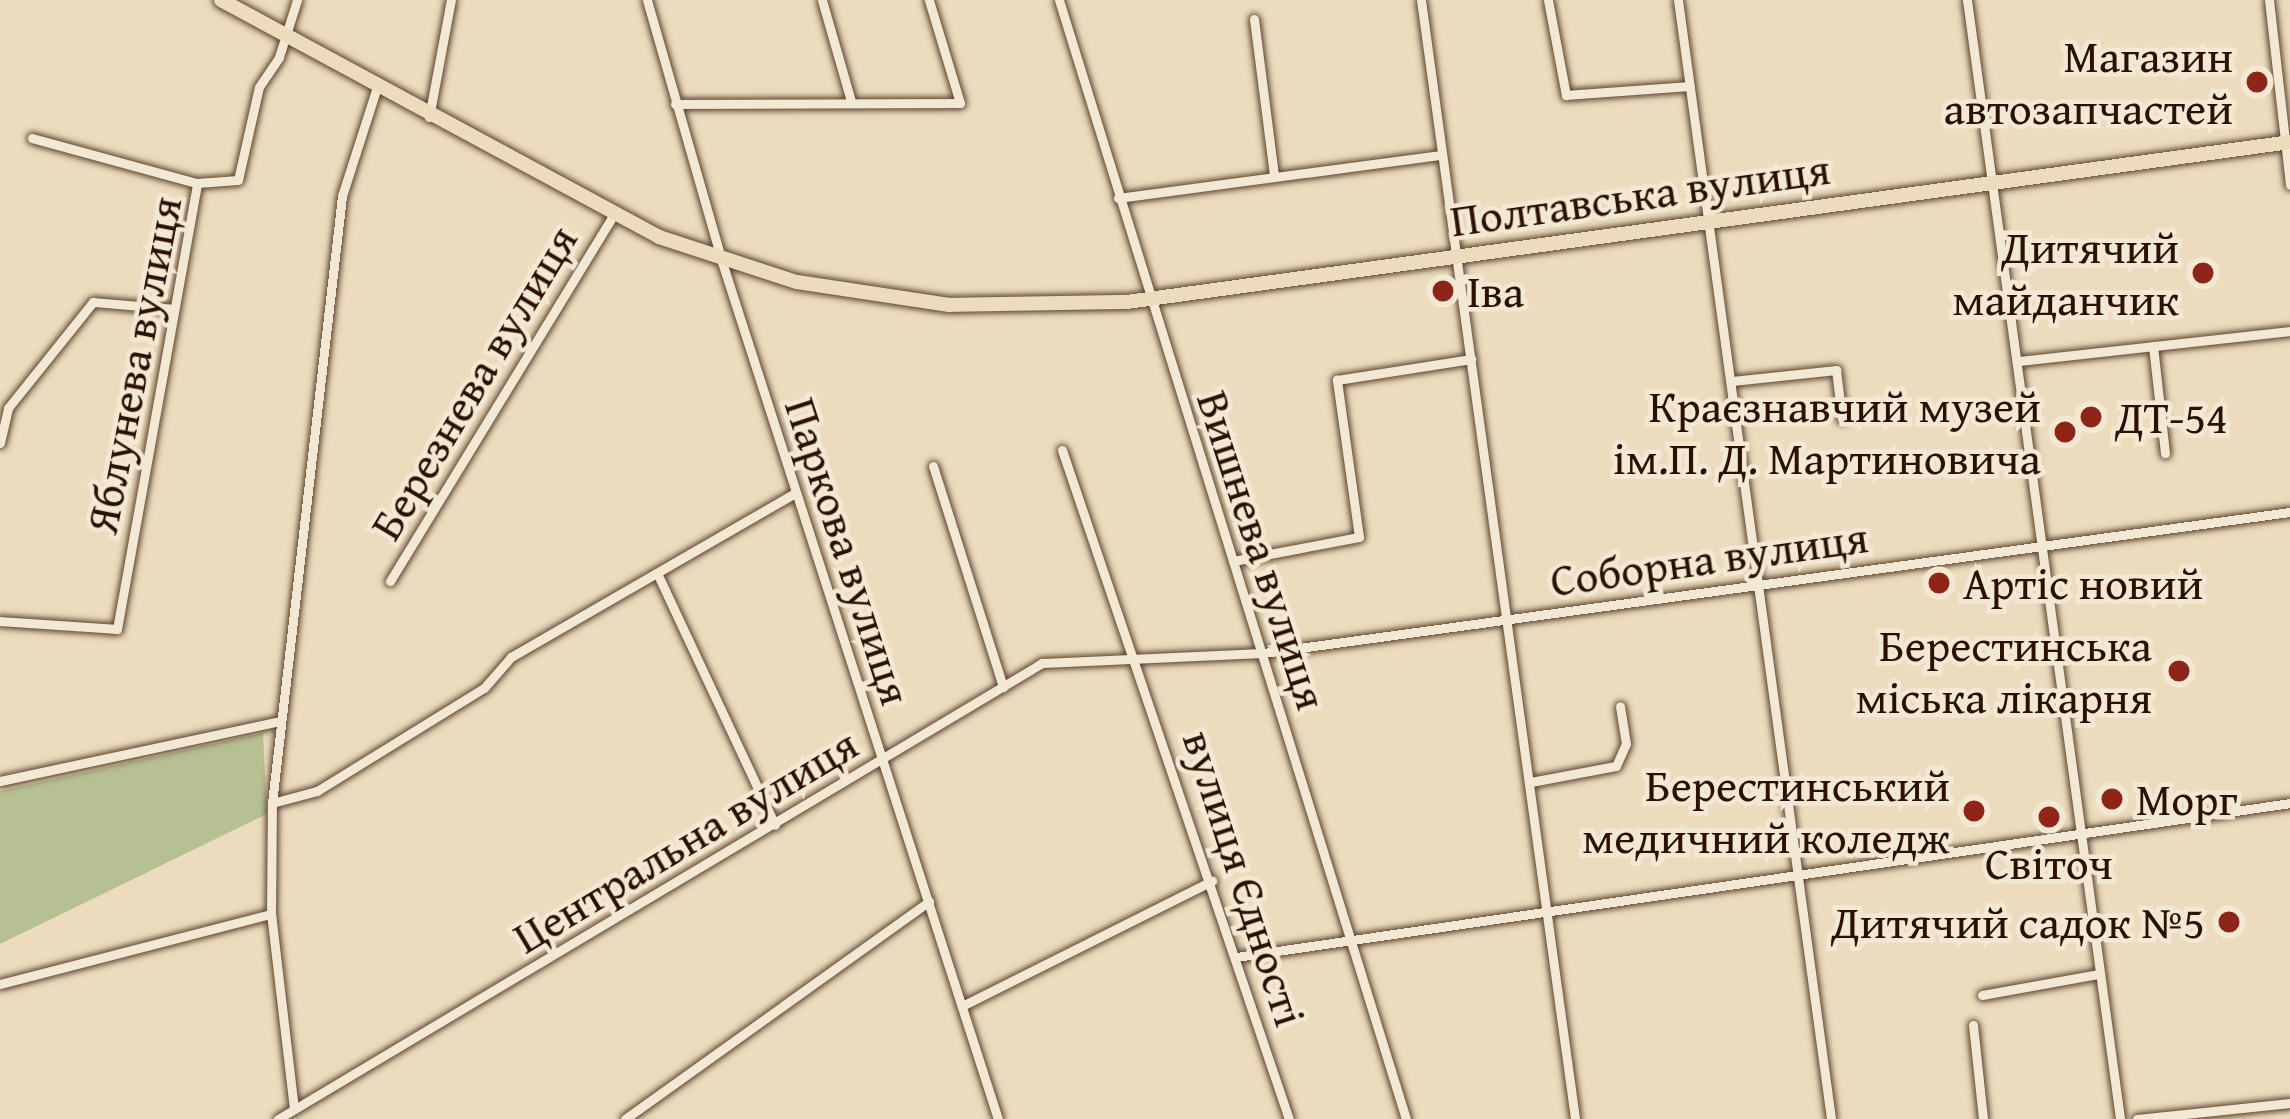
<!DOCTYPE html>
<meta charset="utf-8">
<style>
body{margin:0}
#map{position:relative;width:2290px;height:1119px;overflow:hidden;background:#ecdcbd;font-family:"Gentium Book Plus",serif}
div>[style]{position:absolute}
.green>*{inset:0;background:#b7c092}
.roads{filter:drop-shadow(0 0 3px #5b442f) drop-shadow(0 0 3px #5b442f)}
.minor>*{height:9px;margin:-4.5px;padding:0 4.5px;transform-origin:4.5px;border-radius:4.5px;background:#f3e8d4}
.highway>*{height:14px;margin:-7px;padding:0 7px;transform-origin:7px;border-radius:7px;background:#ecdcbd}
.dots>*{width:33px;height:33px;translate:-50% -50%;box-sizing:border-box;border:6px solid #f3e8d4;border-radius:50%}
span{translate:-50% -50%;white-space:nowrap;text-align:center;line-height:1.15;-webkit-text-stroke:9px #f3e8d4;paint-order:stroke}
.poi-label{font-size:45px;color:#2b1100}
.right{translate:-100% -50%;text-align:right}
.left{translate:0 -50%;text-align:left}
.street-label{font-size:45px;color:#2b1100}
</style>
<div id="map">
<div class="green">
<i style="clip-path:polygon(263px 733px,267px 814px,0 944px,0 791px)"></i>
</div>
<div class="roads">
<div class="minor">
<i style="left:647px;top:0;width:273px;rotate:74deg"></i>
<i style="left:722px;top:262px;width:900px;rotate:72.15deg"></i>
<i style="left:822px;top:0;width:105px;rotate:74deg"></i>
<i style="left:1059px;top:0;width:1172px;rotate:72.77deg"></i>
<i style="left:1421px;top:0;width:1130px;rotate:82.16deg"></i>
<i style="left:1548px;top:0;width:97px;rotate:79.3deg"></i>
<i style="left:1566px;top:95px;width:123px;rotate:-4.2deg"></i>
<i style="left:1678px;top:0;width:1129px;rotate:82.21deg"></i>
<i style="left:1967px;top:0;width:1129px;rotate:82.21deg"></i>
<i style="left:2269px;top:0;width:186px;rotate:83.5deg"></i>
<i style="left:1254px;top:19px;width:157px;rotate:82.7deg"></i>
<i style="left:675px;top:104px;width:285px;rotate:-0.2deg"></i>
<i style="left:960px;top:103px;width:108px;rotate:-106.8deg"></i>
<i style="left:429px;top:117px;width:119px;rotate:-79.4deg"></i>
<i style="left:32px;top:138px;width:171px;rotate:15.3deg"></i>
<i style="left:1118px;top:198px;width:326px;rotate:-7.6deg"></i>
<i style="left:2153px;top:346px;width:108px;rotate:83.6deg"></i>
<i style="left:2019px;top:361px;width:273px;rotate:-6.3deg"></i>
<i style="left:1732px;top:381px;width:105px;rotate:-6deg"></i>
<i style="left:1836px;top:370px;width:49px;rotate:83deg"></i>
<i style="left:0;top:443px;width:36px;rotate:-77deg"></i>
<i style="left:8px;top:408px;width:136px;rotate:-51.3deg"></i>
<i style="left:93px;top:302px;width:81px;rotate:4.9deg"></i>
<i style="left:1062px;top:450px;width:706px;rotate:71.26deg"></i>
<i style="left:933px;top:466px;width:232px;rotate:72.4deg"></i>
<i style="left:1233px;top:561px;width:128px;rotate:-10.8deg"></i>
<i style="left:1359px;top:537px;width:159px;rotate:-98deg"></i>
<i style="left:1337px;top:380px;width:136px;rotate:-8.9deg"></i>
<i style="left:657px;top:573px;width:278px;rotate:64.9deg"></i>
<i style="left:390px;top:581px;width:426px;rotate:-58.6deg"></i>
<i style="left:0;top:621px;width:117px;rotate:3.9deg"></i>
<i style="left:117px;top:629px;width:453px;rotate:-79.8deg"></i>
<i style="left:197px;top:183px;width:41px;rotate:-4.2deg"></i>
<i style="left:238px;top:180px;width:95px;rotate:-77.3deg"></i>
<i style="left:259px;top:87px;width:36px;rotate:-56deg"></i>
<i style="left:279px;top:57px;width:60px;rotate:-72.5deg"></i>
<i style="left:0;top:781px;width:286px;rotate:-12.1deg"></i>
<i style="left:1531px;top:782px;width:86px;rotate:-10.7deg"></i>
<i style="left:1616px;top:766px;width:24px;rotate:-66deg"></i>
<i style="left:1626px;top:744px;width:38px;rotate:-99deg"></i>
<i style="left:272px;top:803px;width:47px;rotate:-14.9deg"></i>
<i style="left:317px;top:791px;width:196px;rotate:-31.7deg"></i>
<i style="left:484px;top:688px;width:41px;rotate:-48.9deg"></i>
<i style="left:511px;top:657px;width:328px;rotate:-30deg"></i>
<i style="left:1236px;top:957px;width:1065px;rotate:-8.31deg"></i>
<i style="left:0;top:984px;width:280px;rotate:-14.5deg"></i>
<i style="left:1982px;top:995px;width:119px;rotate:-10.2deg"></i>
<i style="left:962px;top:1006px;width:280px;rotate:-26.6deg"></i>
<i style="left:1973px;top:1025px;width:95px;rotate:83.9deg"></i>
<i style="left:294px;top:1109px;width:196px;rotate:-96.7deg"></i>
<i style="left:271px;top:914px;width:111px;rotate:-89.5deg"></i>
<i style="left:272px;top:803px;width:611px;rotate:-83.42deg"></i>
<i style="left:342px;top:196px;width:114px;rotate:-72.2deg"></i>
<i style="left:278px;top:1119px;width:890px;rotate:-30.83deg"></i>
<i style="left:1042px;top:663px;width:221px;rotate:-2.6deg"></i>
<i style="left:1263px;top:653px;width:1037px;rotate:-7.82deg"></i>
<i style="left:625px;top:1119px;width:374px;rotate:-35.6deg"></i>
<i style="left:2137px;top:1119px;width:154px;rotate:-6deg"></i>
</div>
<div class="highway">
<i style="left:221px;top:0;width:498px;rotate:28.4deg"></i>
<i style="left:659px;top:237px;width:145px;rotate:18.1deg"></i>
<i style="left:797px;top:282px;width:154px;rotate:8.6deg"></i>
<i style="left:949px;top:305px;width:178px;rotate:-1deg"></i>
<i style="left:1127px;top:302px;width:1174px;rotate:-7.83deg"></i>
</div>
</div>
<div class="dots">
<i style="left:2257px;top:82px;background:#8f2418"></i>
<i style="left:2203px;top:273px;background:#8f2418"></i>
<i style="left:1443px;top:291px;background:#8f2418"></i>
<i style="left:2091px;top:417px;background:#8f2418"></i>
<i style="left:2065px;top:432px;background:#8f2418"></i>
<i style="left:1939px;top:583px;background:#8f2418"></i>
<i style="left:2179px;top:671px;background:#8f2418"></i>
<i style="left:2112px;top:799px;background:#8f2418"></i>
<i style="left:1974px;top:811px;background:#8f2418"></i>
<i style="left:2049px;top:817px;background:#8f2418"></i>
<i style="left:2229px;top:922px;background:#8f2418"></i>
</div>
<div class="poi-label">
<span class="right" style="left:2233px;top:82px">Магазин<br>автозапчастей</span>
<span class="right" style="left:2179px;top:273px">Дитячий<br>майданчик</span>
<span class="left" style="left:1467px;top:291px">Іва</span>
<span class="right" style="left:2041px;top:432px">Краєзнавчий музей<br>ім.П. Д. Мартиновича</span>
<span class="left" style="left:2115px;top:417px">ДТ-54</span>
<span class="left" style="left:1963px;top:583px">Артіс новий</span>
<span class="right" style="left:2152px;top:671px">Берестинська<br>міська лікарня</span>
<span class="right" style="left:1950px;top:811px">Берестинський<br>медичний коледж</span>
<span class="left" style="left:2136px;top:799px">Морг</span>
<span style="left:2049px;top:863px">Світоч</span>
<span class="right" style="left:2205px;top:922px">Дитячий садок №5</span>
</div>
<div class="street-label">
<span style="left:1640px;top:194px;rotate:-8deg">Полтавська вулиця</span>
<span style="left:133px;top:365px;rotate:-79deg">Яблунева вулиця</span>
<span style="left:473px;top:382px;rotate:-59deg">Березнева вулиця</span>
<span style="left:1263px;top:550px;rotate:72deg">Вишнева вулиця</span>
<span style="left:849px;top:551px;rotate:72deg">Паркова вулиця</span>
<span style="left:1709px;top:558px;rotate:-8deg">Соборна вулиця</span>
<span style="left:685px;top:840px;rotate:-31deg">Центральна вулиця</span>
<span style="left:1245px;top:878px;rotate:72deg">вулиця Єдності</span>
</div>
</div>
